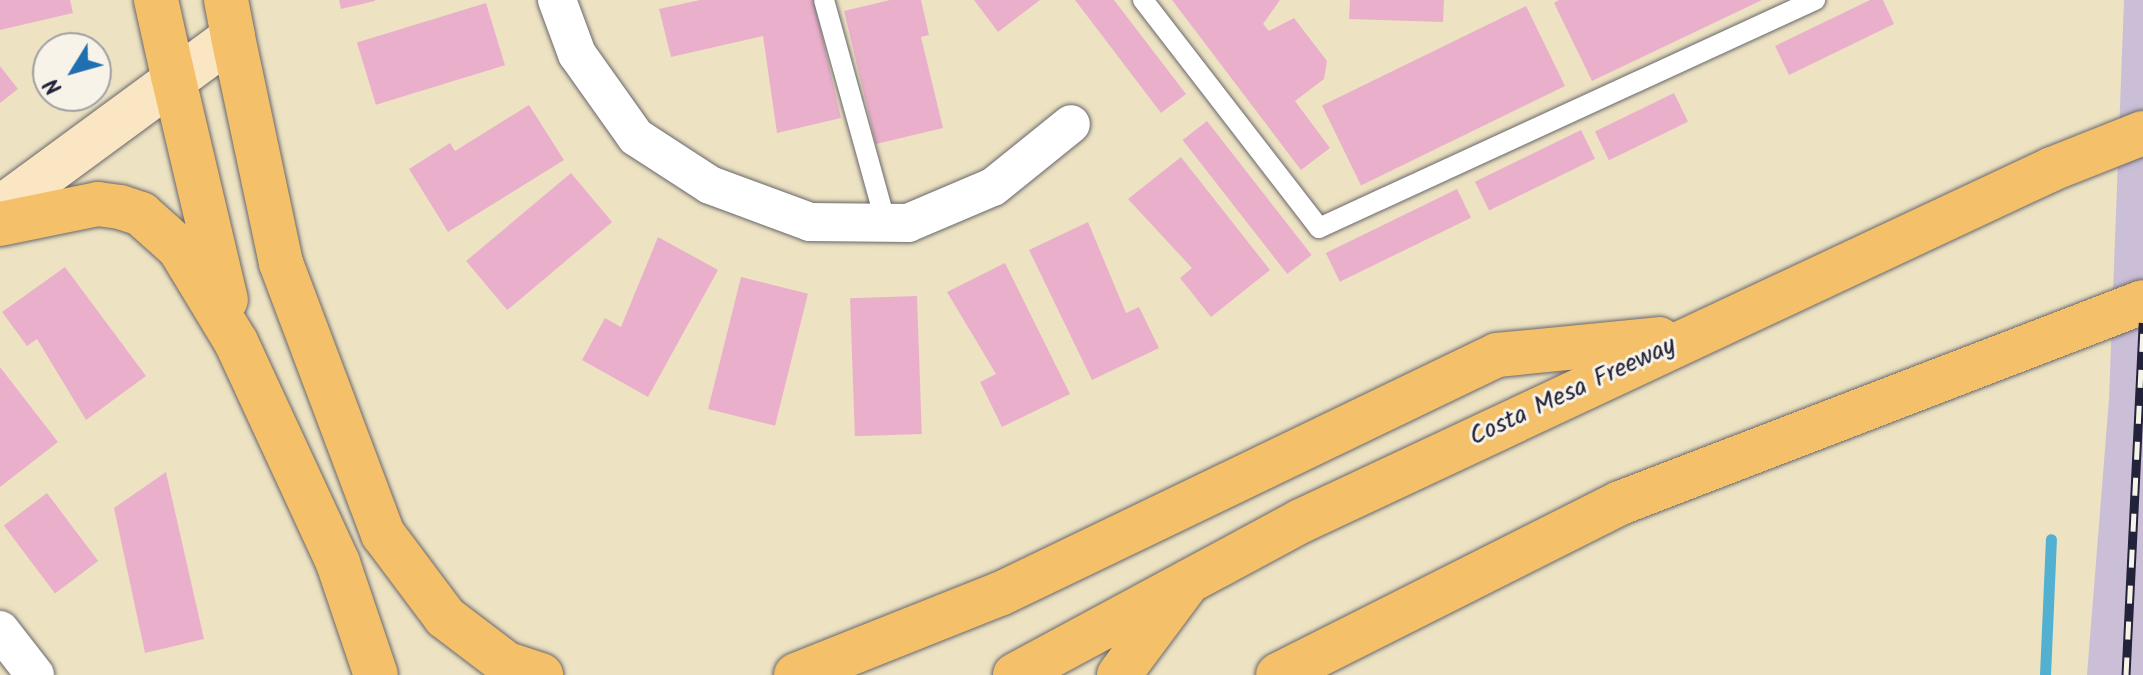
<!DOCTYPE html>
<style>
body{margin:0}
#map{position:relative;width:2143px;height:675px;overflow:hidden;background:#ede3c3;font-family:Kalam,sans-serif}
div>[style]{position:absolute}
.industrial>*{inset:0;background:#cabfd6}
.stream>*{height:11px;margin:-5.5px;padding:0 5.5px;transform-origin:5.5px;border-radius:5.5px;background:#52b0d0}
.building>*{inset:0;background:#eab0cb;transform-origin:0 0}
.roads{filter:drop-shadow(0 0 2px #69666b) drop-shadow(0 0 2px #69666b)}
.service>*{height:20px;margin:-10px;padding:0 10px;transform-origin:10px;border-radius:10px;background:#fff}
.minor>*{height:38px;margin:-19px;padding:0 19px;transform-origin:19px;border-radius:19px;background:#fff}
.secondary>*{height:44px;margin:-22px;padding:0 22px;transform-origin:22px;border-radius:22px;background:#fbe6c3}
.primary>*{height:44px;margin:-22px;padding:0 22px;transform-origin:22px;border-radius:22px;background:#f4c16a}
.motorway>*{height:44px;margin:-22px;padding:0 22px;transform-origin:22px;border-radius:22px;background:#f4c16a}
.rail>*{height:9px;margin-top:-4.5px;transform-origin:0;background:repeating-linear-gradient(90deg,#f7f3e8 0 18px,#22223b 0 36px);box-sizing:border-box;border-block:2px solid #22223b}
span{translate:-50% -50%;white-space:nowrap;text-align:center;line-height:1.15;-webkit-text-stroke:6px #f7f3e8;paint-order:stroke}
.street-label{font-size:26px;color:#22223b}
.north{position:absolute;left:32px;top:32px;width:80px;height:80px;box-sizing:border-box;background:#f7f3e8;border:2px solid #a29fa3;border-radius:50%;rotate:233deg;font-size:22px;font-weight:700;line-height:32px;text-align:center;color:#22223b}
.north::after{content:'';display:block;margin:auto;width:28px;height:36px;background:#1f6fb2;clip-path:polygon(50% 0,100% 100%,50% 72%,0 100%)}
</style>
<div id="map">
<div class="industrial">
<i style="clip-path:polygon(2124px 0,2143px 0,2143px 675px,2087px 675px,2109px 399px)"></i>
</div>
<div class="stream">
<i style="left:2045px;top:675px;width:136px;rotate:-87.5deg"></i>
</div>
<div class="building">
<i style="clip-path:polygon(0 0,70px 0,73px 13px,0 30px)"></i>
<i style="clip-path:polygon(339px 0,375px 0,375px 1px,341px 9px)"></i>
<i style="clip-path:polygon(700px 0,814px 0,841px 118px,777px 133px,763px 36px,671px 57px,659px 9px)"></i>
<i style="clip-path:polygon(890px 0,921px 0,929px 35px,921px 37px,943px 128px,876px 144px,844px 11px)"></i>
<i style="clip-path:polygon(974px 0,1040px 0,998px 32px)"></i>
<i style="clip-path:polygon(1075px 0,1114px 0,1186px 94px,1161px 113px)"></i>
<i style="clip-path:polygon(1172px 0,1280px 0,1263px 24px,1269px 31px,1294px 18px,1327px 61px,1324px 79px,1295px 101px,1330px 148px,1301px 170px)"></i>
<i style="clip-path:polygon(1350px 0,1444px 0,1443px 22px,1349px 19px)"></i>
<i style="clip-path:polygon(1559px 0,1762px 0,1592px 81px,1554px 3px)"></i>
<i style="clip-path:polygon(1870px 0,1883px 0,1894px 24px,1789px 75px,1775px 46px)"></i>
<i style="left:486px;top:3px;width:65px;height:135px;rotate:73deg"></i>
<i style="left:1526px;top:6px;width:89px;height:227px;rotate:64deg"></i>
<i style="clip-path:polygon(0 66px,18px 89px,0 103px)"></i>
<i style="left:1674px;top:93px;width:32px;height:88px;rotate:64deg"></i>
<i style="clip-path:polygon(529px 105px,564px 160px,448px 232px,409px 169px,450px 143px,455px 151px)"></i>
<i style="left:1207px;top:121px;width:170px;height:31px;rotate:52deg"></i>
<i style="left:1581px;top:130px;width:32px;height:118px;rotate:64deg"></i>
<i style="clip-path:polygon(1181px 157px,1270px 270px,1211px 317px,1180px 278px,1192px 268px,1128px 199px)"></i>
<i style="left:571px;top:173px;width:64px;height:137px;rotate:50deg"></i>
<i style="left:1457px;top:189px;width:32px;height:146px;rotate:64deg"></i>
<i style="clip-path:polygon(1088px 222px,1126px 313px,1139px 307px,1159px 348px,1092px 380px,1029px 250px)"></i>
<i style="clip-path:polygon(658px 237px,718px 270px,648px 397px,582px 360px,605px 318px,621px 327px)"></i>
<i style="clip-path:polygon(1005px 263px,1070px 394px,1002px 427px,980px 382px,996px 374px,947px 292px)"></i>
<i style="clip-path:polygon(65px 267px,146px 376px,86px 420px,37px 339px,27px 346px,2px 312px)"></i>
<i style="left:741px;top:277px;width:69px;height:136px;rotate:14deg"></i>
<i style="left:917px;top:296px;width:138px;height:67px;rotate:88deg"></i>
<i style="clip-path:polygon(0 367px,58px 442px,0 487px)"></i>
<i style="clip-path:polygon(166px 472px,204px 639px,145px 653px,114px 508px)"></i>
<i style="left:47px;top:493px;width:85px;height:54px;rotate:53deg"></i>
</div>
<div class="roads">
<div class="service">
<i style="left:824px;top:0;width:231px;rotate:74.5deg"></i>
<i style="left:1143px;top:0;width:288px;rotate:52.3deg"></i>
<i style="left:1319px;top:228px;width:546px;rotate:-24.69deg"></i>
</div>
<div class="minor">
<i style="left:557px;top:0;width:58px;rotate:69.7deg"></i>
<i style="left:577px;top:54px;width:102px;rotate:54.6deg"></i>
<i style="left:636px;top:137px;width:88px;rotate:33deg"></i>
<i style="left:710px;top:185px;width:107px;rotate:20.3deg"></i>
<i style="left:810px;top:222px;width:98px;rotate:0.6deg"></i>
<i style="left:908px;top:223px;width:92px;rotate:-23deg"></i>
<i style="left:993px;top:187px;width:100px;rotate:-38.9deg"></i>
<i style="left:0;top:630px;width:57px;rotate:52.1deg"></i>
</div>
<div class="secondary">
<i style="left:0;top:208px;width:289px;rotate:-36.3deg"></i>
</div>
<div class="primary">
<i style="left:156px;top:0;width:78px;rotate:77.4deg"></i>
<i style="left:226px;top:0;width:38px;rotate:79deg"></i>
</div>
<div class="motorway">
<i style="left:233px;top:37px;width:231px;rotate:78deg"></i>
<i style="left:281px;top:263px;width:290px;rotate:69.4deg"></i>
<i style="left:383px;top:534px;width:104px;rotate:53.2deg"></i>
<i style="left:445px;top:617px;width:78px;rotate:37.2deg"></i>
<i style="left:507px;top:664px;width:36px;rotate:18deg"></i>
<i style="left:173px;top:76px;width:230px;rotate:76.7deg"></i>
<i style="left:0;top:224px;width:100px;rotate:-11.5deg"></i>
<i style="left:98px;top:204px;width:22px;rotate:8deg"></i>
<i style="left:120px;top:207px;width:22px;rotate:18deg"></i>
<i style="left:141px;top:214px;width:51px;rotate:41.8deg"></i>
<i style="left:179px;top:248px;width:110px;rotate:58.8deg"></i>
<i style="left:236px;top:342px;width:243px;rotate:65.2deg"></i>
<i style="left:338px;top:563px;width:118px;rotate:71.3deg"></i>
<i style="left:796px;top:675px;width:219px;rotate:-21.7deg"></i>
<i style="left:1000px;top:594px;width:551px;rotate:-25.68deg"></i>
<i style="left:1497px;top:355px;width:163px;rotate:-5.6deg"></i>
<i style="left:1015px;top:675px;width:325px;rotate:-28.3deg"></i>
<i style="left:1301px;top:521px;width:829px;rotate:-25.11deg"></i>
<i style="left:2052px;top:169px;width:98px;rotate:-21.6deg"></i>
<i style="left:1119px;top:675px;width:116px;rotate:-53.4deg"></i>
<i style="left:1278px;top:675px;width:383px;rotate:-26.7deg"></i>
<i style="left:1620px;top:503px;width:560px;rotate:-21.02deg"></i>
</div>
</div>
<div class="rail">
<i style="left:2126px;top:675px;width:353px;rotate:-87.2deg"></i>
</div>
<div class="street-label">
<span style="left:1573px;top:392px;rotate:-25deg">Costa Mesa Freeway</span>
</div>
<div class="north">N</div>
</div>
